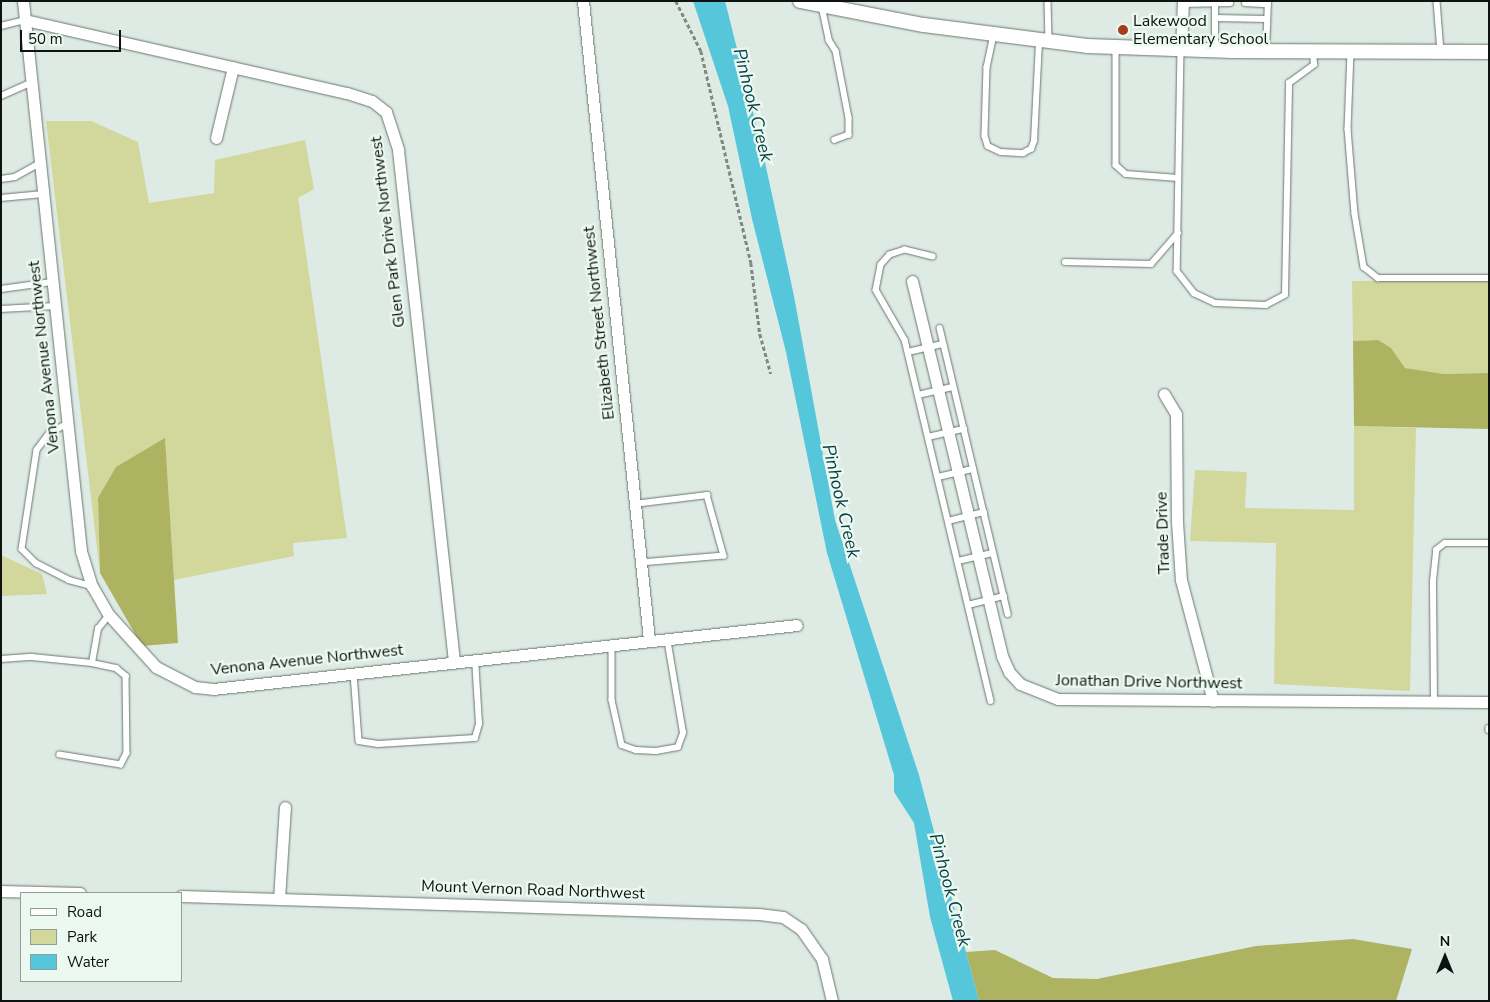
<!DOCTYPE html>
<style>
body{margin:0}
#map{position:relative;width:1490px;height:1002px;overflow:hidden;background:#deebe4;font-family:"Nunito Sans",sans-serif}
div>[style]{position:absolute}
.green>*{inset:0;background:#d2d79b}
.forest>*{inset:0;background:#aeb362}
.water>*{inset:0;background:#56c7da}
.path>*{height:2.5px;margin-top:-1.25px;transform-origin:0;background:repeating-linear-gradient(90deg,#7f8883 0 4px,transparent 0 6.5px)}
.roads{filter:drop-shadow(0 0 1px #6a766f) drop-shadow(0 0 1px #6a766f)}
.service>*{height:5.5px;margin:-2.75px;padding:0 2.75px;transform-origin:2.75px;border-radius:2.75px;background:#fff}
.minor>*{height:11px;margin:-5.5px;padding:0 5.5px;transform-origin:5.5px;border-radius:5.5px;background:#fff}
.tertiary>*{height:14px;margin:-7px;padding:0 7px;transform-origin:7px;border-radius:7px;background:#fff}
.dots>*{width:14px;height:14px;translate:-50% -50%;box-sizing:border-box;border:2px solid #ebf9f1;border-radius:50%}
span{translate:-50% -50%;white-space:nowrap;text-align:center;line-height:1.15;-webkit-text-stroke:4.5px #ebf9f1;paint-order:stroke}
.poi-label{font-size:16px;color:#0e1210}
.left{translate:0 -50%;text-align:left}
.street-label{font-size:16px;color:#0e1210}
.water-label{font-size:18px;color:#083e46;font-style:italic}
.frame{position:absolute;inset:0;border:2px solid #0e1210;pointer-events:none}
.legend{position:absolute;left:20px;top:892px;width:162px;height:90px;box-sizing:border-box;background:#ebf9f1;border:1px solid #939d97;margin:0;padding:6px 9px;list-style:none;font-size:15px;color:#0e1210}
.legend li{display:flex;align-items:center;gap:10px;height:25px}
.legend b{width:25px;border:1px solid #939d97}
.north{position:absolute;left:1420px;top:932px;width:50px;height:50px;-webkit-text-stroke:4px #ebf9f1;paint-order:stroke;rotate:0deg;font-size:14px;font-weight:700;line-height:20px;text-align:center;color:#0e1210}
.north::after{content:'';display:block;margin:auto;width:18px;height:22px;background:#0e1210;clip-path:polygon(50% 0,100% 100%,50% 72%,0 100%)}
.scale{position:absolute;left:20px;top:30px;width:101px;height:22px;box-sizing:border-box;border:2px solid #0e1210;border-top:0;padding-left:6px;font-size:15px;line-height:18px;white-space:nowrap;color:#0e1210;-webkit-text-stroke:4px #ebf9f1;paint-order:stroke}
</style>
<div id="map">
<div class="green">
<i style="clip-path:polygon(46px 121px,91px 121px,138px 142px,149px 203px,214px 193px,215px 160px,305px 140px,314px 189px,298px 198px,347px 538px,293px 543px,294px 556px,174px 580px,165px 439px,98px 498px,100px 573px)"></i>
<i style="clip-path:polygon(1489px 280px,1489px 373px,1444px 374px,1405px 368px,1391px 348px,1378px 340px,1353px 341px,1352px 281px)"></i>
<i style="clip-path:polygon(1354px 426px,1416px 428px,1410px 691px,1274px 684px,1276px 543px,1190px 541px,1195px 470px,1247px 472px,1245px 508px,1354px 510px)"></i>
<i style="clip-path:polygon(1px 555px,42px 574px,47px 594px,1px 596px)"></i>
</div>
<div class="forest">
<i style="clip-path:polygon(1378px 340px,1391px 348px,1405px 368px,1444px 374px,1489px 373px,1489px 429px,1354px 426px,1353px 341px)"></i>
<i style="clip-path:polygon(165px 438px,178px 643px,142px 646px,100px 573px,98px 498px,116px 467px)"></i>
<i style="clip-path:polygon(1353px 939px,1412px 949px,1396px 1001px,979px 1001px,966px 952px,995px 950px,1053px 978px,1097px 979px,1256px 946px)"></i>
</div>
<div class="water">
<i style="clip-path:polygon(693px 1px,725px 1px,761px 144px,794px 296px,835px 520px,919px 775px,979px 1001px,953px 1001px,930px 917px,914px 823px,894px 792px,894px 775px,827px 553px,786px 352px,752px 219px,728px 106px)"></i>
</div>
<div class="path">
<i style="left:676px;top:1px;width:56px;rotate:63.4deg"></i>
<i style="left:701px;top:51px;width:218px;rotate:76.7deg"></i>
<i style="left:751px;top:263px;width:72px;rotate:82.8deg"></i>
<i style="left:760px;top:334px;width:41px;rotate:74.6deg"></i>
</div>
<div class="roads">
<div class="service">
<i style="left:1048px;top:1px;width:41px;rotate:88.6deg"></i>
<i style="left:1437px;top:1px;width:51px;rotate:85.5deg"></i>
<i style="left:1245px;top:3px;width:22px;rotate:3deg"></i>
<i style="left:1183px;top:4px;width:47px;rotate:-1.2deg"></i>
<i style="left:822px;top:6px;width:35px;rotate:78deg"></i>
<i style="left:829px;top:40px;width:13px;rotate:58deg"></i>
<i style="left:836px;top:51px;width:68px;rotate:79deg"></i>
<i style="left:849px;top:118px;width:17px;rotate:90deg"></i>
<i style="left:849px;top:135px;width:15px;rotate:160deg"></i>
<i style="left:1215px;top:18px;width:51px;rotate:1.1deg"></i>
<i style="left:1px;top:26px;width:25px;rotate:-14deg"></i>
<i style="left:994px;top:35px;width:33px;rotate:102deg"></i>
<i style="left:987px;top:67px;width:69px;rotate:91.7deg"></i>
<i style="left:985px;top:136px;width:10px;rotate:73deg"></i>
<i style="left:988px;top:146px;width:14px;rotate:25deg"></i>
<i style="left:1001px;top:152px;width:22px;rotate:3deg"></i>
<i style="left:1023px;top:153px;width:9px;rotate:-27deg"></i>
<i style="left:1031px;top:149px;width:9px;rotate:-69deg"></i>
<i style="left:1034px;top:141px;width:100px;rotate:-87.1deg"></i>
<i style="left:1116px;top:47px;width:118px;rotate:90deg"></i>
<i style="left:1116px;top:165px;width:13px;rotate:42deg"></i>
<i style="left:1126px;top:174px;width:52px;rotate:4.4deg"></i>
<i style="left:1215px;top:49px;width:48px;rotate:-90deg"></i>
<i style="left:1181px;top:50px;width:221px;rotate:91deg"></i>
<i style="left:1177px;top:271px;width:28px;rotate:52deg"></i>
<i style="left:1194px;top:293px;width:23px;rotate:25deg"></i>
<i style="left:1215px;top:303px;width:51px;rotate:2.2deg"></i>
<i style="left:1266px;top:305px;width:21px;rotate:-28deg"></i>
<i style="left:1285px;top:295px;width:212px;rotate:-88.9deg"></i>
<i style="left:1289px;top:83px;width:31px;rotate:-36deg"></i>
<i style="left:1314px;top:65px;width:13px;rotate:-94deg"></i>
<i style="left:1266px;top:51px;width:50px;rotate:-87.7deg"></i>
<i style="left:1351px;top:52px;width:77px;rotate:92.2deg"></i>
<i style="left:1348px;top:129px;width:85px;rotate:85.3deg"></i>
<i style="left:1355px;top:214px;width:54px;rotate:80.4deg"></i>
<i style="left:1364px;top:267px;width:18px;rotate:38deg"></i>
<i style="left:1378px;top:278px;width:111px"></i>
<i style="left:1px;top:96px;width:34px;rotate:-24deg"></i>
<i style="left:1px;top:179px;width:14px;rotate:-8deg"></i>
<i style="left:15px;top:177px;width:29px;rotate:-29deg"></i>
<i style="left:1px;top:198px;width:42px;rotate:-5.4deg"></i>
<i style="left:933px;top:257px;width:29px;rotate:-166deg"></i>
<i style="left:905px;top:250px;width:16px;rotate:162deg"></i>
<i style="left:890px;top:255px;width:13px;rotate:132deg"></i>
<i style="left:881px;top:265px;width:25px;rotate:101deg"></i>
<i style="left:876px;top:290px;width:58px;rotate:59.9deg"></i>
<i style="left:905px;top:340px;width:371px;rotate:76.6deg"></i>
<i style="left:1065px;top:262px;width:86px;rotate:1.3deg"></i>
<i style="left:1151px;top:264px;width:41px;rotate:-48.9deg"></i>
<i style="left:1px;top:289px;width:51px;rotate:-7.8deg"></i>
<i style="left:1px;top:309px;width:54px;rotate:-3.2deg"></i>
<i style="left:940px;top:328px;width:294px;rotate:76.6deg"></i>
<i style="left:908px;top:352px;width:36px;rotate:-13deg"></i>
<i style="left:918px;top:395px;width:36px;rotate:-13deg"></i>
<i style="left:68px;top:424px;width:20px;rotate:153deg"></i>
<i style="left:50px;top:433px;width:21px;rotate:127deg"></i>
<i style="left:37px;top:450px;width:100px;rotate:98.6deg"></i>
<i style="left:22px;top:549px;width:20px;rotate:45deg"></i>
<i style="left:36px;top:563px;width:37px;rotate:27deg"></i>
<i style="left:69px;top:580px;width:24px;rotate:15deg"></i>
<i style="left:928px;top:437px;width:37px;rotate:-13deg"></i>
<i style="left:938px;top:477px;width:36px;rotate:-13deg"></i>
<i style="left:634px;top:504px;width:74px;rotate:-7deg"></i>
<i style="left:707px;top:495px;width:63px;rotate:74.4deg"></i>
<i style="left:724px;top:556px;width:83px;rotate:175.2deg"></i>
<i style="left:948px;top:521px;width:37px;rotate:-14deg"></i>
<i style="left:958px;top:561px;width:36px;rotate:-13deg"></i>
<i style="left:968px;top:605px;width:37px;rotate:-14deg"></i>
<i style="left:612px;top:644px;width:56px;rotate:90deg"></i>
<i style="left:612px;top:700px;width:46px;rotate:77.5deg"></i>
<i style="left:622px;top:745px;width:15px;rotate:20deg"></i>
<i style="left:636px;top:750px;width:20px;rotate:3deg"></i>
<i style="left:656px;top:751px;width:22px;rotate:-10deg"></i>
<i style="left:678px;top:747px;width:15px;rotate:-70deg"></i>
<i style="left:683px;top:733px;width:96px;rotate:-99.6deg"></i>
<i style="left:1px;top:659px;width:31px;rotate:-4deg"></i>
<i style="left:32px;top:657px;width:60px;rotate:5.7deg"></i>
<i style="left:92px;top:663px;width:25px;rotate:12deg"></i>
<i style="left:116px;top:668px;width:13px;rotate:39deg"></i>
<i style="left:126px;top:676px;width:77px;rotate:89.3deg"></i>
<i style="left:127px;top:753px;width:13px;rotate:117deg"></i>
<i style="left:121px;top:765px;width:62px;rotate:-170.7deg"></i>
<i style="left:92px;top:663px;width:35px;rotate:-80deg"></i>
<i style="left:98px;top:629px;width:18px;rotate:-52deg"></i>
<i style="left:354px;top:674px;width:67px;rotate:85.7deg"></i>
<i style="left:359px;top:741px;width:19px;rotate:9deg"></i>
<i style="left:378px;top:744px;width:97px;rotate:-3.5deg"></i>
<i style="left:475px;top:738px;width:15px;rotate:-74deg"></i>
<i style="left:479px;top:724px;width:65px;rotate:-93.5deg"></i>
<i style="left:1434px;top:702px;width:121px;rotate:-90.5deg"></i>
<i style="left:1433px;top:581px;width:31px;rotate:-84deg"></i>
<i style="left:1436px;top:550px;width:11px;rotate:-38deg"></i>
<i style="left:1445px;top:543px;width:44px"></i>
<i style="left:1489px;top:728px;width:2px;rotate:90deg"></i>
</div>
<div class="minor">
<i style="left:23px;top:1px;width:553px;rotate:83.98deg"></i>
<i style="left:81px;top:551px;width:37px;rotate:73deg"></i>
<i style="left:92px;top:586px;width:34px;rotate:60deg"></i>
<i style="left:109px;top:615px;width:70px;rotate:47.9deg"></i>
<i style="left:156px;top:667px;width:44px;rotate:27.1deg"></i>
<i style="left:195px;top:687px;width:18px;rotate:6deg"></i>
<i style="left:213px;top:689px;width:587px;rotate:-6.25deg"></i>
<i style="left:583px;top:1px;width:642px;rotate:84.1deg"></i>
<i style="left:25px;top:20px;width:330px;rotate:12.8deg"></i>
<i style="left:347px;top:93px;width:26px;rotate:18deg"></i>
<i style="left:372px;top:101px;width:18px;rotate:38deg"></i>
<i style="left:386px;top:112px;width:40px;rotate:72deg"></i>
<i style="left:398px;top:150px;width:514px;rotate:83.75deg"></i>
<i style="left:1181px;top:50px;width:49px;rotate:-87.7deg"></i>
<i style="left:216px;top:138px;width:73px;rotate:-76.5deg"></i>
<i style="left:912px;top:281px;width:386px;rotate:76.5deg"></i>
<i style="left:1002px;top:656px;width:17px;rotate:66deg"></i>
<i style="left:1009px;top:672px;width:16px;rotate:47deg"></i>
<i style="left:1020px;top:684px;width:41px;rotate:21.5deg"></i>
<i style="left:1058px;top:699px;width:431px;rotate:0.4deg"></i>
<i style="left:1164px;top:394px;width:23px;rotate:59deg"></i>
<i style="left:1176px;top:414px;width:108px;rotate:89.5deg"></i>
<i style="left:1177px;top:522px;width:58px;rotate:86.1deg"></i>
<i style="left:1181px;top:580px;width:125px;rotate:75.2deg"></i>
<i style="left:1px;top:891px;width:79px;rotate:1.5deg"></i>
<i style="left:181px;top:896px;width:578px;rotate:1.78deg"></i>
<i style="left:759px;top:914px;width:24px;rotate:7deg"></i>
<i style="left:783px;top:917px;width:22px;rotate:34deg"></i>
<i style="left:801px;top:929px;width:37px;rotate:55deg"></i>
<i style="left:822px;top:959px;width:43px;rotate:76.6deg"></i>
<i style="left:279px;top:899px;width:92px;rotate:-86.3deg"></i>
</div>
<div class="tertiary">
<i style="left:800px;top:1px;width:126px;rotate:11deg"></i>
<i style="left:924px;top:25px;width:164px;rotate:7.3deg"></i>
<i style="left:1087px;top:46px;width:146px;rotate:2deg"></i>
<i style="left:1233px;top:51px;width:256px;rotate:0.2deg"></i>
</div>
</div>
<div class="dots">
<i style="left:1123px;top:30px;background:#a43d1a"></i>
</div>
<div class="poi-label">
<span class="left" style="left:1133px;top:30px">Lakewood<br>Elementary School</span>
</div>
<div class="street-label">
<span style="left:388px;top:232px;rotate:-97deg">Glen Park Drive Northwest</span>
<span style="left:599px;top:323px;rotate:-96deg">Elizabeth Street Northwest</span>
<span style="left:44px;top:357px;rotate:-96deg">Venona Avenue Northwest</span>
<span style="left:1163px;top:533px;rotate:-92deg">Trade Drive</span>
<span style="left:307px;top:660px;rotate:-6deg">Venona Avenue Northwest</span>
<span style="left:1149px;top:682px;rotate:1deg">Jonathan Drive Northwest</span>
<span style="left:533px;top:890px;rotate:2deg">Mount Vernon Road Northwest</span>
</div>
<div class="water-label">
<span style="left:753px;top:105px;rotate:76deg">Pinhook Creek</span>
<span style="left:841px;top:501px;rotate:77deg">Pinhook Creek</span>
<span style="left:950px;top:890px;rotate:75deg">Pinhook Creek</span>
</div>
<div class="frame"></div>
<ul class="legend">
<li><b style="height:6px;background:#fff"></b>Road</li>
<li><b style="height:14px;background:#d2d79b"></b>Park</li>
<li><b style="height:14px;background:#56c7da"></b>Water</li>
</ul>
<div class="north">N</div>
<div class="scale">50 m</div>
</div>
